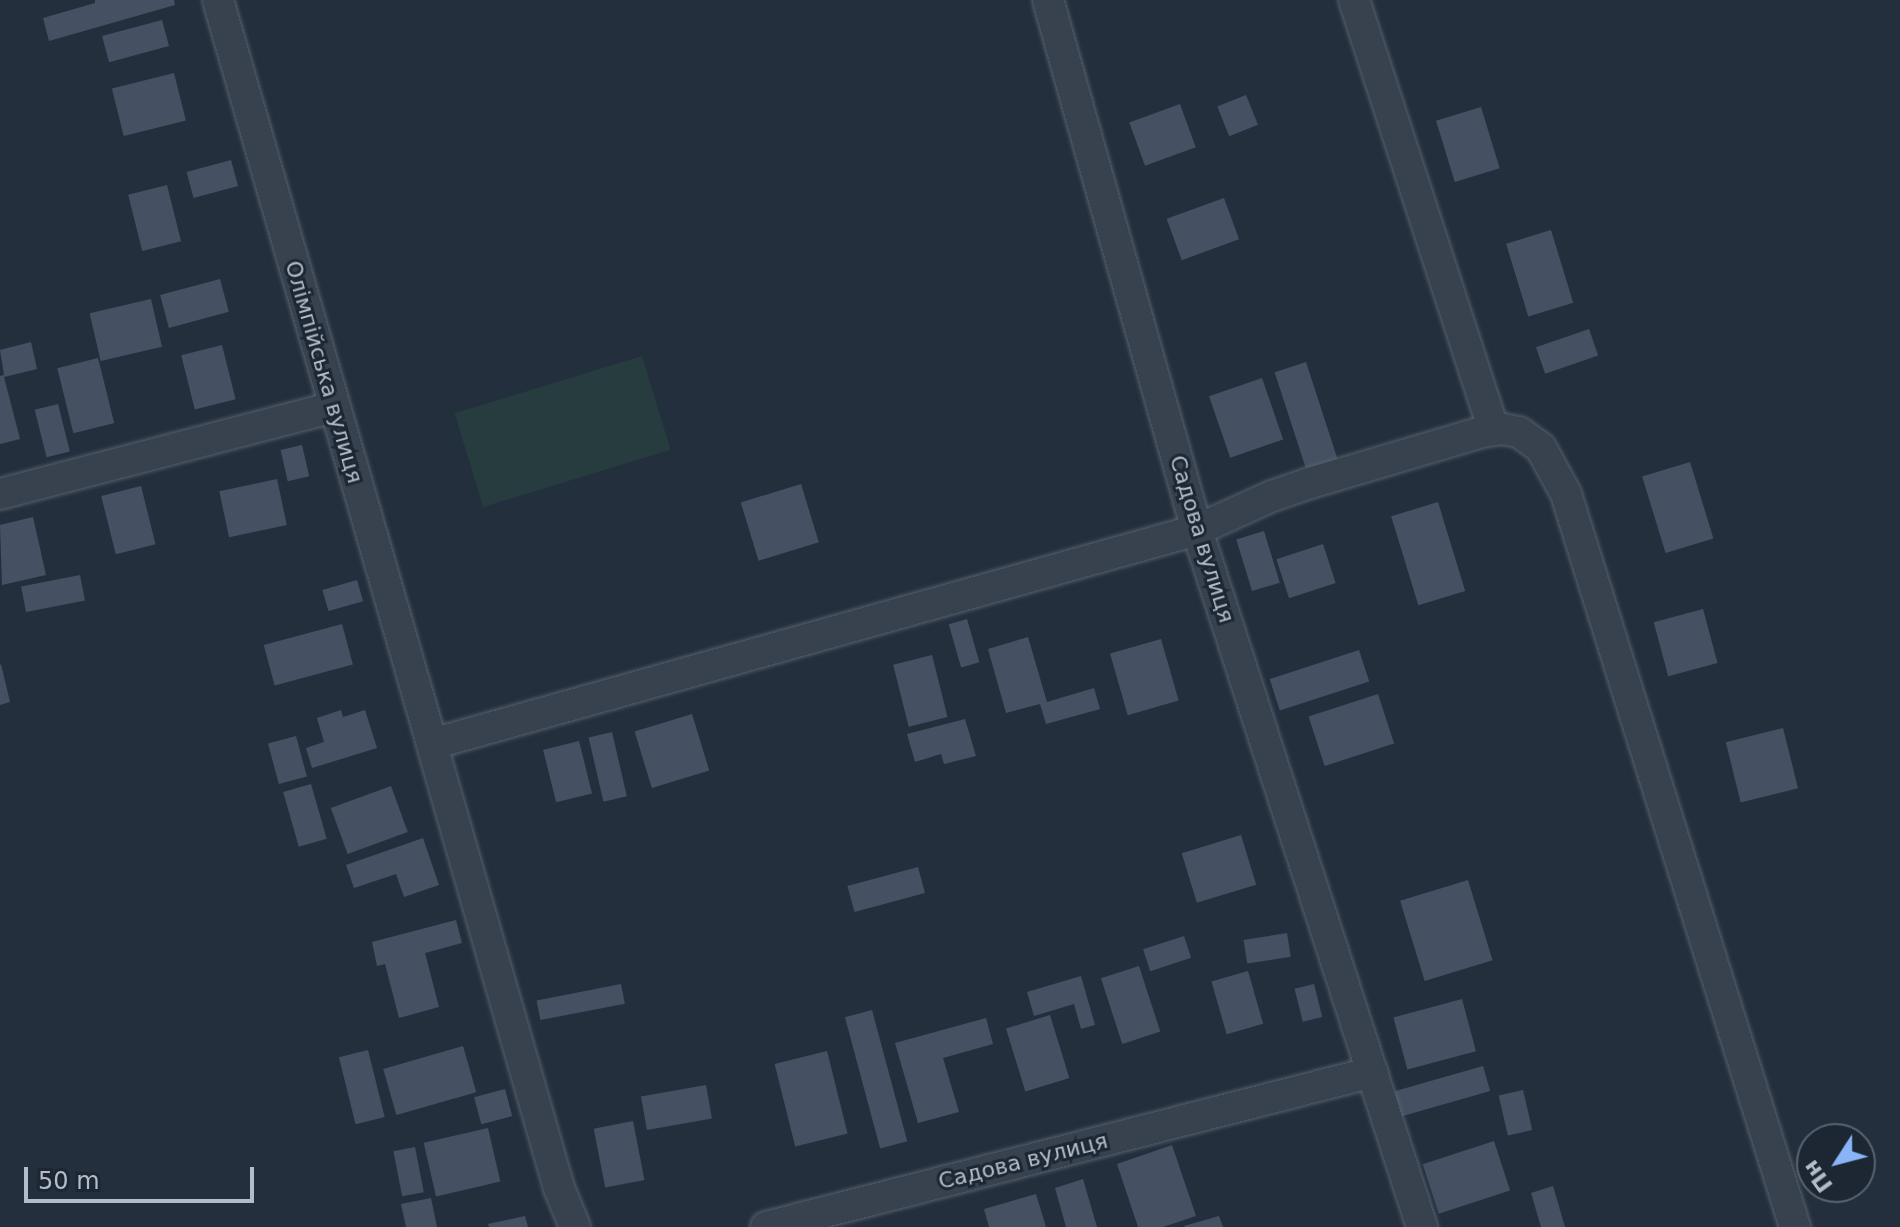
<!DOCTYPE html>
<meta charset="utf-8">
<style>
body{margin:0}
#map{position:relative;width:1900px;height:1227px;overflow:hidden;background:#242f3e;font-family:"DejaVu Sans",sans-serif}
div>[style]{position:absolute}
.green>*{inset:0;background:#263c3f;transform-origin:0 0}
.building>*{inset:0;background:#455162;transform-origin:0 0}
.roads{filter:drop-shadow(0 0 2px #565f6c) drop-shadow(0 0 2px #565f6c)}
.minor>*{height:30px;margin:-15px;padding:0 15px;transform-origin:15px;border-radius:15px;background:#38414e}
span{translate:-50% -50%;white-space:nowrap;text-align:center;line-height:1.15;-webkit-text-stroke:6px #1d2633;paint-order:stroke}
.street-label{font-size:22px;color:#b4bcc9}
.north{position:absolute;left:1796px;top:1123px;width:80px;height:80px;box-sizing:border-box;background:#1d2633;border:2px solid #59626f;border-radius:50%;rotate:234deg;font-size:22px;font-weight:700;line-height:32px;text-align:center;color:#b4bcc9}
.north::after{content:'';display:block;margin:auto;width:28px;height:36px;background:#8ab4f8;clip-path:polygon(50% 0,100% 100%,50% 72%,0 100%)}
.scale{position:absolute;left:24px;top:1167px;width:230px;height:36px;box-sizing:border-box;border:4px solid #b4bcc9;border-top:0;padding-left:10px;font-size:24px;line-height:28px;white-space:nowrap;color:#b4bcc9;-webkit-text-stroke:6px #1d2633;paint-order:stroke}
</style>
<div id="map">
<div class="green">
<i style="left:642px;top:356px;width:98px;height:196px;rotate:73deg"></i>
</div>
<div class="building">
<i style="clip-path:polygon(95px 0,174px 0,175px 5px,49px 41px,43px 18px,95px 3px)"></i>
<i style="left:162px;top:20px;width:27px;height:62px;rotate:75deg"></i>
<i style="left:174px;top:73px;width:49px;height:64px;rotate:76deg"></i>
<i style="left:1246px;top:95px;width:32px;height:31px;rotate:68deg"></i>
<i style="left:1180px;top:104px;width:46px;height:54px;rotate:70deg"></i>
<i style="left:1481px;top:107px;width:64px;height:47px;rotate:73deg"></i>
<i style="left:231px;top:160px;width:27px;height:46px;rotate:75deg"></i>
<i style="left:167px;top:185px;width:58px;height:40px;rotate:76deg"></i>
<i style="left:1224px;top:198px;width:44px;height:61px;rotate:70deg"></i>
<i style="left:1551px;top:230px;width:76px;height:47px;rotate:73deg"></i>
<i style="left:220px;top:279px;width:34px;height:62px;rotate:75deg"></i>
<i style="left:151px;top:299px;width:49px;height:63px;rotate:77deg"></i>
<i style="left:1589px;top:329px;width:28px;height:56px;rotate:71deg"></i>
<i style="clip-path:polygon(31px 342px,37px 369px,4px 377px,20px 439px,0 444px,0 376px,4px 375px,0 350px)"></i>
<i style="left:222px;top:345px;width:56px;height:42px;rotate:76deg"></i>
<i style="left:98px;top:358px;width:67px;height:42px;rotate:76deg"></i>
<i style="left:1306px;top:362px;width:104px;height:33px;rotate:72deg"></i>
<i style="left:1262px;top:378px;width:65px;height:56px;rotate:71deg"></i>
<i style="left:58px;top:404px;width:49px;height:24px;rotate:76deg"></i>
<i style="left:302px;top:445px;width:32px;height:22px;rotate:77deg"></i>
<i style="left:1690px;top:462px;width:80px;height:50px;rotate:73deg"></i>
<i style="left:277px;top:479px;width:47px;height:59px;rotate:78deg"></i>
<i style="left:801px;top:484px;width:61px;height:63px;rotate:73deg"></i>
<i style="left:141px;top:486px;width:60px;height:41px;rotate:76deg"></i>
<i style="left:1438px;top:502px;width:93px;height:49px;rotate:73deg"></i>
<i style="clip-path:polygon(33px 517px,46px 575px,2px 585px,0 525px)"></i>
<i style="left:1264px;top:531px;width:54px;height:29px;rotate:73deg"></i>
<i style="left:1323px;top:544px;width:41px;height:49px;rotate:72deg"></i>
<i style="left:80px;top:575px;width:26px;height:60px;rotate:79deg"></i>
<i style="left:357px;top:580px;width:22px;height:36px;rotate:74deg"></i>
<i style="left:1703px;top:609px;width:56px;height:51px;rotate:75deg"></i>
<i style="left:967px;top:619px;width:45px;height:19px;rotate:74deg"></i>
<i style="left:342px;top:624px;width:42px;height:81px;rotate:75deg"></i>
<i style="clip-path:polygon(1028px 637px,1047px 702px,1094px 688px,1100px 709px,1046px 724px,1040px 704px,1006px 713px,988px 649px)"></i>
<i style="left:1161px;top:639px;width:64px;height:53px;rotate:74deg"></i>
<i style="left:1359px;top:650px;width:33px;height:94px;rotate:72deg"></i>
<i style="left:932px;top:655px;width:64px;height:40px;rotate:76deg"></i>
<i style="clip-path:polygon(1px 664px,10px 702px,0 705px,0 665px)"></i>
<i style="left:1378px;top:694px;width:52px;height:73px;rotate:72deg"></i>
<i style="clip-path:polygon(341px 710px,343px 717px,365px 710px,377px 748px,312px 768px,306px 748px,324px 742px,317px 718px)"></i>
<i style="left:692px;top:714px;width:59px;height:60px;rotate:73deg"></i>
<i style="clip-path:polygon(965px 719px,976px 756px,944px 764px,941px 754px,915px 762px,907px 734px)"></i>
<i style="left:1783px;top:728px;width:62px;height:59px;rotate:76deg"></i>
<i style="left:612px;top:732px;width:66px;height:24px;rotate:77deg"></i>
<i style="left:296px;top:736px;width:42px;height:29px;rotate:75deg"></i>
<i style="left:579px;top:741px;width:54px;height:37px;rotate:76deg"></i>
<i style="left:311px;top:784px;width:57px;height:29px;rotate:74deg"></i>
<i style="left:391px;top:786px;width:49px;height:64px;rotate:70deg"></i>
<i style="left:1241px;top:835px;width:52px;height:62px;rotate:73deg"></i>
<i style="clip-path:polygon(423px 838px,439px 885px,404px 897px,396px 874px,354px 888px,346px 865px)"></i>
<i style="left:918px;top:867px;width:27px;height:73px;rotate:75deg"></i>
<i style="left:1468px;top:880px;width:84px;height:71px;rotate:73deg"></i>
<i style="clip-path:polygon(456px 920px,462px 943px,425px 953px,439px 1007px,399px 1018px,385px 964px,377px 966px,372px 942px)"></i>
<i style="left:1287px;top:933px;width:24px;height:44px;rotate:81deg"></i>
<i style="left:1184px;top:936px;width:23px;height:43px;rotate:72deg"></i>
<i style="left:1139px;top:966px;width:69px;height:40px;rotate:72deg"></i>
<i style="left:1248px;top:971px;width:55px;height:38px;rotate:74deg"></i>
<i style="clip-path:polygon(1081px 976px,1095px 1025px,1081px 1029px,1074px 1004px,1034px 1016px,1027px 992px)"></i>
<i style="left:621px;top:984px;width:20px;height:86px;rotate:79deg"></i>
<i style="left:1314px;top:984px;width:34px;height:20px;rotate:76deg"></i>
<i style="left:1462px;top:999px;width:54px;height:71px;rotate:75deg"></i>
<i style="left:872px;top:1010px;width:136px;height:28px;rotate:75deg"></i>
<i style="left:1050px;top:1015px;width:66px;height:46px;rotate:73deg"></i>
<i style="clip-path:polygon(986px 1018px,993px 1044px,943px 1058px,959px 1112px,918px 1123px,895px 1043px)"></i>
<i style="left:463px;top:1046px;width:48px;height:83px;rotate:74deg"></i>
<i style="left:368px;top:1050px;width:69px;height:30px;rotate:76deg"></i>
<i style="left:827px;top:1051px;width:85px;height:54px;rotate:76deg"></i>
<i style="left:1483px;top:1066px;width:26px;height:92px;rotate:74deg"></i>
<i style="left:706px;top:1085px;width:34px;height:66px;rotate:80deg"></i>
<i style="left:505px;top:1089px;width:28px;height:32px;rotate:75deg"></i>
<i style="left:1523px;top:1090px;width:41px;height:25px;rotate:77deg"></i>
<i style="left:633px;top:1121px;width:60px;height:40px;rotate:79deg"></i>
<i style="left:488px;top:1128px;width:55px;height:66px;rotate:77deg"></i>
<i style="left:1494px;top:1141px;width:52px;height:75px;rotate:72deg"></i>
<i style="clip-path:polygon(1172px 1145px,1196px 1216px,1163px 1227px,1138px 1227px,1117px 1164px)"></i>
<i style="left:415px;top:1147px;width:46px;height:22px;rotate:79deg"></i>
<i style="clip-path:polygon(1083px 1179px,1097px 1227px,1066px 1227px,1055px 1188px)"></i>
<i style="clip-path:polygon(1553px 1186px,1565px 1227px,1541px 1227px,1531px 1193px)"></i>
<i style="clip-path:polygon(1036px 1194px,1046px 1227px,989px 1227px,984px 1209px)"></i>
<i style="clip-path:polygon(431px 1198px,437px 1227px,406px 1227px,401px 1204px)"></i>
<i style="clip-path:polygon(525px 1216px,528px 1227px,489px 1227px,488px 1224px)"></i>
<i style="clip-path:polygon(1219px 1216px,1223px 1227px,1185px 1227px,1184px 1226px)"></i>
</div>
<div class="roads">
<div class="minor">
<i style="left:218px;top:0;width:774px;rotate:73.95deg"></i>
<i style="left:1048px;top:0;width:551px;rotate:74.3deg"></i>
<i style="left:1197px;top:530px;width:732px;rotate:72.11deg"></i>
<i style="left:1354px;top:0;width:451px;rotate:72deg"></i>
<i style="left:0;top:494px;width:344px;rotate:-14.6deg"></i>
<i style="left:575px;top:1227px;width:42px;rotate:-112.3deg"></i>
<i style="left:559px;top:1188px;width:462px;rotate:-106deg"></i>
<i style="left:432px;top:744px;width:794px;rotate:-15.63deg"></i>
<i style="left:1197px;top:530px;width:82px;rotate:-24.4deg"></i>
<i style="left:1272px;top:496px;width:40px;rotate:-18.9deg"></i>
<i style="left:1310px;top:483px;width:179px;rotate:-16.5deg"></i>
<i style="left:1482px;top:432px;width:20px;rotate:-9deg"></i>
<i style="left:1502px;top:429px;width:17px;rotate:10deg"></i>
<i style="left:1519px;top:432px;width:27px;rotate:36deg"></i>
<i style="left:1541px;top:448px;width:52px;rotate:61.5deg"></i>
<i style="left:1566px;top:494px;width:768px;rotate:72.65deg"></i>
<i style="left:766px;top:1227px;width:626px;rotate:-14.32deg"></i>
</div>
</div>
<div class="street-label">
<span style="left:324px;top:372px;rotate:74deg">Олімпійська вулиця</span>
<span style="left:1202px;top:539px;rotate:73deg">Садова вулиця</span>
<span style="left:1023px;top:1161px;rotate:-14deg">Садова вулиця</span>
</div>
<div class="north">Пн</div>
<div class="scale">50 m</div>
</div>
